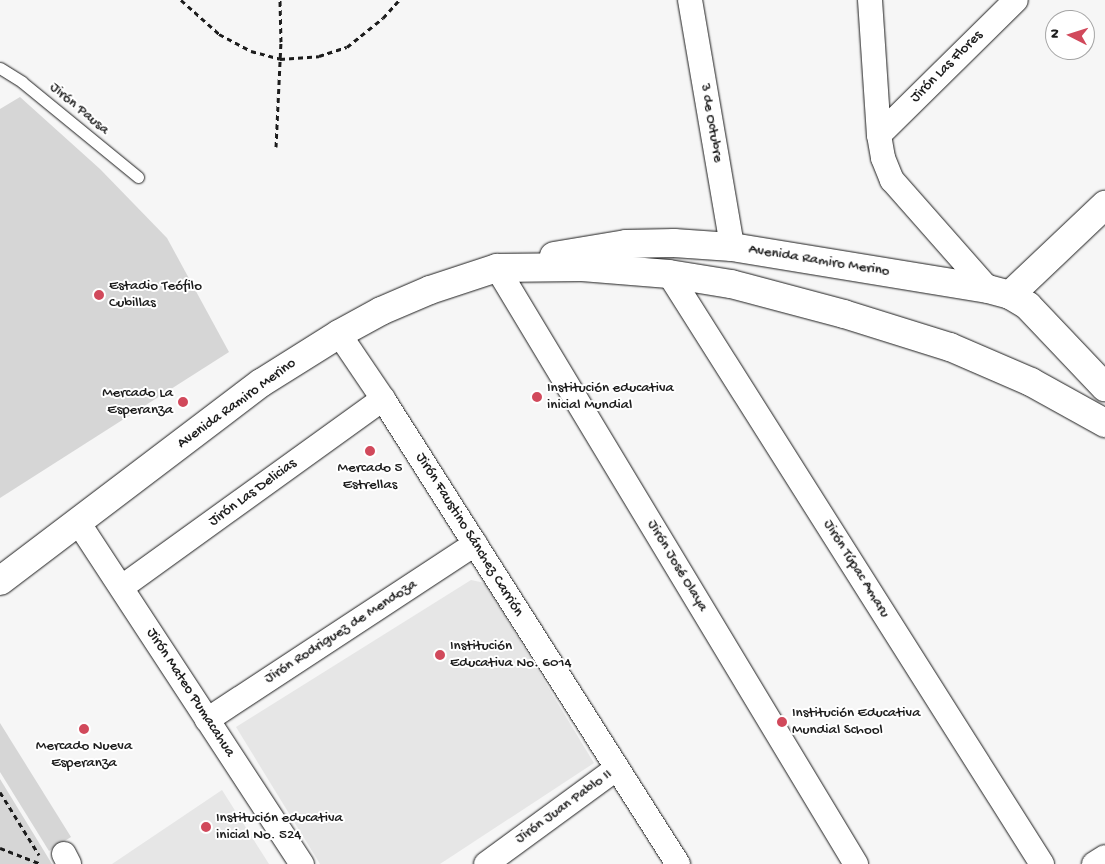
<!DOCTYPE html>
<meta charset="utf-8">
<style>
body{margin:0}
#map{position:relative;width:1105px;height:864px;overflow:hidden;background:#f6f6f6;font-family:"Gochi Hand",sans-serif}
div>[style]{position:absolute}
.built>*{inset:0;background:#e6e6e6}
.green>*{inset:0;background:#d6d6d6}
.path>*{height:3px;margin-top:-1.5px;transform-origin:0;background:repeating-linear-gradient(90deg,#1c1c1c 0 5px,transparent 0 9px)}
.roads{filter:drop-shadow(0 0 1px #1c1c1c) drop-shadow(0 0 1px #1c1c1c)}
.lane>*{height:11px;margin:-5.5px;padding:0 5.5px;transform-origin:5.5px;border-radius:5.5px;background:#fff}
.street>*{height:24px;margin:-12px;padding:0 12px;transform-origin:12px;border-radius:12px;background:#fff}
.secondary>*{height:28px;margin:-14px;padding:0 14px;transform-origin:14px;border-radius:14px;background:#fff}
.dots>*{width:14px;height:14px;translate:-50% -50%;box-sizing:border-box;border:2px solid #fff;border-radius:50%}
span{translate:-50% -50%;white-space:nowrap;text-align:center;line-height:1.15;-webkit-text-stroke:4px #fff;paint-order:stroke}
.street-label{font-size:15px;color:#1c1c1c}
.poi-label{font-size:15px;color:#1c1c1c}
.left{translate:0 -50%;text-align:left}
.right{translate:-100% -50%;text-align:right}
.north{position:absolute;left:1045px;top:10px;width:50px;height:50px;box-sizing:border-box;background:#fff;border:1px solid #a4a4a4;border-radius:50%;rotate:275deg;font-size:14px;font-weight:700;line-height:20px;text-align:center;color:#1c1c1c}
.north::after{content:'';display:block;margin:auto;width:18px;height:22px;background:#d1495b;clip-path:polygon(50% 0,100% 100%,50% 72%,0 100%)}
</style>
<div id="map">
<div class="built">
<i style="clip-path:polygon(471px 580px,485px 583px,594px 763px,440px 864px,320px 864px,236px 727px)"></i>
<i style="clip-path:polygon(222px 790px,269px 864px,112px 864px)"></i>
</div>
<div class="green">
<i style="clip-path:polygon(20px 97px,100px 169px,167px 238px,229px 352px,0 498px,0 109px)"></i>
<i style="clip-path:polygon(0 723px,71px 837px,49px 851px,0 772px)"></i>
<i style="clip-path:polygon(0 779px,52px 864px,0 864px)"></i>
</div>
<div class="path">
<i style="left:181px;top:0;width:51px;rotate:41.8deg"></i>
<i style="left:219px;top:34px;width:36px;rotate:28deg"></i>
<i style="left:251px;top:51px;width:30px;rotate:15deg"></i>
<i style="left:280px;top:59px;width:39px;rotate:-4deg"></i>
<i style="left:319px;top:56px;width:29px;rotate:-18deg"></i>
<i style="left:347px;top:47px;width:46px;rotate:-38.9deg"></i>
<i style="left:383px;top:18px;width:24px;rotate:-48deg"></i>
<i style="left:276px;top:147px;width:105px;rotate:-87.3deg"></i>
<i style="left:281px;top:42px;width:42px;rotate:-91.4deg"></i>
<i style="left:0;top:792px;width:74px;rotate:58.2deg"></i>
<i style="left:0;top:848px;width:44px;rotate:21.3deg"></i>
</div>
<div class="roads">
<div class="lane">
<i style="left:0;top:68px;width:26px;rotate:32deg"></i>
<i style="left:22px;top:82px;width:150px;rotate:39.3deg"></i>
</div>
<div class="street">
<i style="left:690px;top:0;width:251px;rotate:80.3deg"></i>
<i style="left:870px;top:0;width:135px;rotate:86.2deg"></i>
<i style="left:879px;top:135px;width:23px;rotate:80deg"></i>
<i style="left:883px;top:158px;width:24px;rotate:68deg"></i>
<i style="left:892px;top:180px;width:145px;rotate:48.6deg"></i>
<i style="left:879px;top:135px;width:192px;rotate:-44.6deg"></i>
<i style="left:497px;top:268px;width:696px;rotate:58.94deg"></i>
<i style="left:669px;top:274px;width:698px;rotate:57.7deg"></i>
<i style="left:339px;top:334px;width:78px;rotate:55.9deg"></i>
<i style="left:383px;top:399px;width:551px;rotate:57.61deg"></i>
<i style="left:78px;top:522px;width:409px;rotate:56.8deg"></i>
<i style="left:122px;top:587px;width:322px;rotate:-35.8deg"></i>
<i style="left:207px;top:720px;width:321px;rotate:-33.3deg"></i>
<i style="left:64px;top:854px;width:11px;rotate:63deg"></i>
<i style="left:486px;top:864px;width:162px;rotate:-36.2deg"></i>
<i style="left:1094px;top:864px;width:13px;rotate:-32deg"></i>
</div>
<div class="secondary">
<i style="left:554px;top:256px;width:73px;rotate:-9.5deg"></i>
<i style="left:626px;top:244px;width:48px;rotate:-1.2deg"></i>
<i style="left:674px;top:243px;width:58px;rotate:3.9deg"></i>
<i style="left:732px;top:247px;width:259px;rotate:9.3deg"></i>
<i style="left:988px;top:289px;width:23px;rotate:15deg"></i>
<i style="left:1010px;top:295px;width:21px;rotate:31deg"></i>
<i style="left:1028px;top:306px;width:112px;rotate:46.5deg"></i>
<i style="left:1010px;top:295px;width:131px;rotate:-43.5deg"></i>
<i style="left:0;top:581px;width:328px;rotate:-37.2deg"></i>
<i style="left:261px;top:383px;width:92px;rotate:-32.1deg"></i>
<i style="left:339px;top:334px;width:48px;rotate:-28.7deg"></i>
<i style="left:381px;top:311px;width:53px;rotate:-23.2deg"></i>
<i style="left:430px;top:290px;width:71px;rotate:-18.2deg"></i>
<i style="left:497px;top:268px;width:85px;rotate:-0.7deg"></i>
<i style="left:582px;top:267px;width:87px;rotate:4.6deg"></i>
<i style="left:669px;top:274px;width:63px;rotate:9.2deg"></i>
<i style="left:731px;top:284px;width:117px;rotate:14.9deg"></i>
<i style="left:844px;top:314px;width:111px;rotate:17.3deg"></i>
<i style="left:950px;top:347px;width:88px;rotate:23.4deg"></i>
<i style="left:1031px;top:382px;width:85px;rotate:29deg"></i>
</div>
</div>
<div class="dots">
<i style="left:99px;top:295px;background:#d1495b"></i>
<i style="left:537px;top:397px;background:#d1495b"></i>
<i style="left:183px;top:402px;background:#d1495b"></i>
<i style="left:370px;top:451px;background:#d1495b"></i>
<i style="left:440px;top:655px;background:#d1495b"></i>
<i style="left:782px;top:722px;background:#d1495b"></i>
<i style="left:84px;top:729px;background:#d1495b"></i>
<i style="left:206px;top:827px;background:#d1495b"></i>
</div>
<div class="street-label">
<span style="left:947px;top:67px;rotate:-45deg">Jirón Las Flores</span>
<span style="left:79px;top:109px;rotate:40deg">Jirón Pausa</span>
<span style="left:711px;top:123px;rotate:80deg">3 de Octubre</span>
<span style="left:819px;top:261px;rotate:9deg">Avenida Ramiro Merino</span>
<span style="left:237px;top:404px;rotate:-36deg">Avenida Ramiro Merino</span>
<span style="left:253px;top:493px;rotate:-36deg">Jirón Las Delicias</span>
<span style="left:469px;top:535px;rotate:58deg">Jirón Faustino Sánchez Carrión</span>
<span style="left:677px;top:566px;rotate:59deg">Jirón José Olaya</span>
<span style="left:856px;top:569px;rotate:58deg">Jirón Túpac Amaru</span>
<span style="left:341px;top:632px;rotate:-33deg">Jirón Rodriguez de Mendoza</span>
<span style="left:190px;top:693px;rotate:57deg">Jirón Mateo Pumacahua</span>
<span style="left:564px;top:807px;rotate:-36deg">Jirón Juan Pablo II</span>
</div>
<div class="poi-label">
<span class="left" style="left:109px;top:295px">Estadio Teófilo<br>Cubillas</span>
<span class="left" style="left:547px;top:397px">Institución educativa<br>inicial Mundial</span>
<span class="right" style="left:173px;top:402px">Mercado La<br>Esperanza</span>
<span style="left:370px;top:477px">Mercado 5<br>Estrellas</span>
<span class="left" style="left:450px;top:655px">Institución<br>Educativa No. 6014</span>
<span class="left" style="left:792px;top:722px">Institución Educativa<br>Mundial School</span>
<span style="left:84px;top:755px">Mercado Nueva<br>Esperanza</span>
<span class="left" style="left:216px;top:827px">Institución educativa<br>inicial No. 524</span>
</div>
<div class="north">N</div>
</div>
